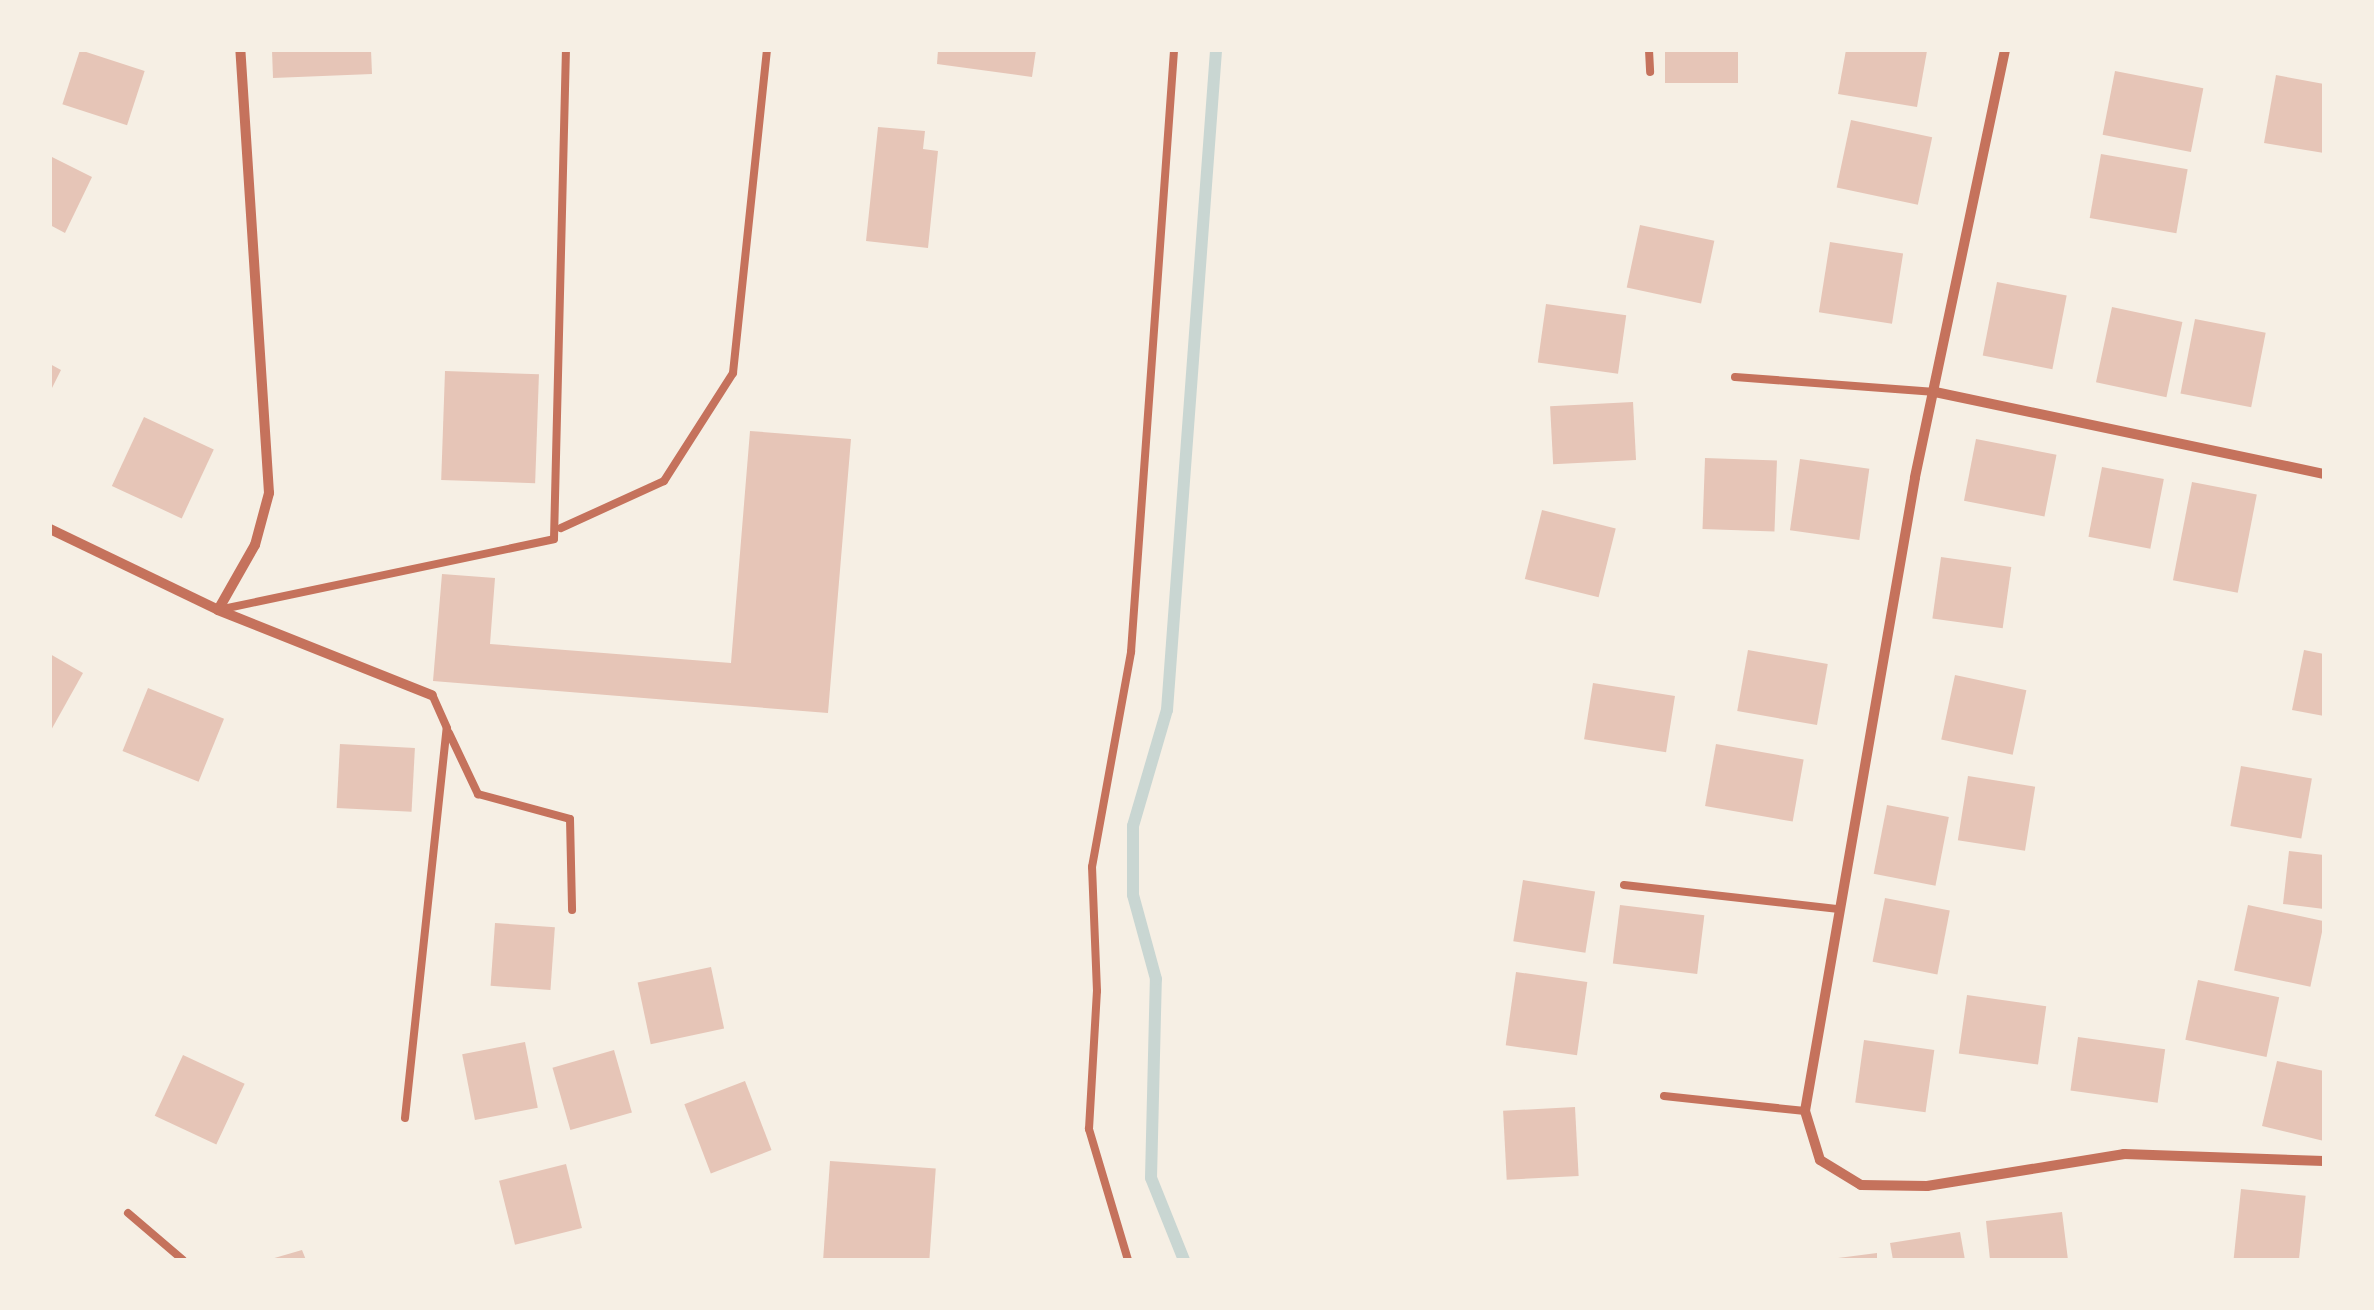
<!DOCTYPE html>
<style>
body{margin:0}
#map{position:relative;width:2374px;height:1310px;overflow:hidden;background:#f6efe4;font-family:Inter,sans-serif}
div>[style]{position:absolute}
.stream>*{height:12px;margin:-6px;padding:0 6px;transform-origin:6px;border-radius:6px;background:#c9d6d2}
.building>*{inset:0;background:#e6c5b7;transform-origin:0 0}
.service>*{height:8px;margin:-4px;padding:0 4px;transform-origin:4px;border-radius:4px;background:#c5725c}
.minor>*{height:10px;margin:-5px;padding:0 5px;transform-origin:5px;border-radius:5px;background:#c5725c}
span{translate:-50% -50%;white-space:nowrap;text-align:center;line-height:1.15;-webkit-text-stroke:8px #f6efe4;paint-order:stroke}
.frame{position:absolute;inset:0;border:52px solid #f6efe4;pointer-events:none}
</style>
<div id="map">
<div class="stream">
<i style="left:1184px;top:1260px;width:88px;rotate:-111.9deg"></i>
<i style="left:1151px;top:1178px;width:199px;rotate:-88.6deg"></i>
<i style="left:1156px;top:979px;width:87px;rotate:-105.3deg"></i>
<i style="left:1133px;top:895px;width:69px;rotate:-90deg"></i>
<i style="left:1133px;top:826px;width:121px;rotate:-73.7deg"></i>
<i style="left:1167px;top:710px;width:662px;rotate:-85.75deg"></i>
</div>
<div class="building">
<i style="left:80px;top:50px;width:68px;height:57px;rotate:18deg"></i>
<i style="clip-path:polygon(272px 50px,371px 50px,372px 74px,273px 78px)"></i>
<i style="clip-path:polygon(938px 50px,1036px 50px,1032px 77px,937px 64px)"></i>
<i style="left:1665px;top:50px;width:73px;height:33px"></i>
<i style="clip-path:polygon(1846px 50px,1927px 51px,1917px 107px,1838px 94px)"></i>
<i style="left:2115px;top:71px;width:90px;height:65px;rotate:11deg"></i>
<i style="clip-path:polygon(2276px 75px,2324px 84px,2324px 153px,2264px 143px)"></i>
<i style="left:1851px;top:120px;width:83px;height:69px;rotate:12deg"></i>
<i style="clip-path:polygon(878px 127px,925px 131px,923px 149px,938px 151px,928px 248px,866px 241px)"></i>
<i style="left:2101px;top:154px;width:88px;height:65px;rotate:10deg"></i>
<i style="clip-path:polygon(50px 156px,92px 177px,65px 233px,50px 225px)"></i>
<i style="left:1640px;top:225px;width:76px;height:64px;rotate:12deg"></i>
<i style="left:1830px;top:242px;width:74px;height:71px;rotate:9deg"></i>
<i style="left:1997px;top:282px;width:71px;height:75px;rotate:11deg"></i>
<i style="left:1546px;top:304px;width:81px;height:59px;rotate:8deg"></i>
<i style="left:2112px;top:307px;width:72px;height:77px;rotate:12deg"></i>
<i style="left:2195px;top:319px;width:72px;height:76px;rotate:11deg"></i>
<i style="clip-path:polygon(50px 364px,61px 370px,50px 392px)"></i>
<i style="left:445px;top:371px;width:94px;height:109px;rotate:2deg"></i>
<i style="left:1633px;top:402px;width:58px;height:83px;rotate:87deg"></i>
<i style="left:144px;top:417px;width:77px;height:76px;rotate:25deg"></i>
<i style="clip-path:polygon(750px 431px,851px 439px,828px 713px,433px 681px,442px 574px,495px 578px,490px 644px,731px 663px)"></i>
<i style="left:1976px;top:439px;width:82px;height:63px;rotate:11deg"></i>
<i style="left:1705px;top:458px;width:72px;height:71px;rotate:2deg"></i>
<i style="left:1800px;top:459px;width:70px;height:72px;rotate:8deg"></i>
<i style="left:2102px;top:467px;width:63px;height:71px;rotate:11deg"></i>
<i style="left:2192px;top:482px;width:66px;height:100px;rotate:11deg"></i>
<i style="left:1542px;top:510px;width:76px;height:71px;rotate:14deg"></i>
<i style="left:1941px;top:557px;width:71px;height:62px;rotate:8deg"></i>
<i style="left:1748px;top:650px;width:81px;height:62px;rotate:10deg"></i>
<i style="clip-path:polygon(2304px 650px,2324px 654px,2324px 716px,2292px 710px)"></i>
<i style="clip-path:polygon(50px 654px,83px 673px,50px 732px)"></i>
<i style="left:1955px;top:675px;width:73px;height:66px;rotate:12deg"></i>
<i style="left:1593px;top:683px;width:83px;height:57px;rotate:9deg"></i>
<i style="left:148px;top:688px;width:82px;height:68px;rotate:22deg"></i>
<i style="left:340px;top:744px;width:75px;height:64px;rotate:3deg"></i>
<i style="left:1716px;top:744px;width:89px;height:63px;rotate:10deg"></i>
<i style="left:2241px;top:766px;width:72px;height:61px;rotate:10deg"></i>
<i style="left:1968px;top:776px;width:68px;height:65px;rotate:9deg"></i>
<i style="left:1887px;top:805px;width:63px;height:70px;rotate:11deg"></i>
<i style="clip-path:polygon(2289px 851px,2324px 855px,2324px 909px,2283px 904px)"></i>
<i style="left:1523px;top:880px;width:73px;height:62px;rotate:9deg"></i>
<i style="left:1885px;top:898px;width:66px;height:65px;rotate:11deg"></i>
<i style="left:1620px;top:905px;width:85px;height:59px;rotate:7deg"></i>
<i style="left:2248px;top:905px;width:78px;height:67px;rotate:12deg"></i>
<i style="left:495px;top:923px;width:60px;height:63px;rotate:4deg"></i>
<i style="left:711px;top:967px;width:63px;height:75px;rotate:78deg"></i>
<i style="left:1516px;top:972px;width:72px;height:74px;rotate:8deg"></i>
<i style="left:2198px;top:980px;width:83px;height:61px;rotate:12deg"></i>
<i style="left:1967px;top:995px;width:80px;height:59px;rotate:8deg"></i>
<i style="left:2078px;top:1037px;width:88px;height:54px;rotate:8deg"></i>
<i style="left:1864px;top:1040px;width:71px;height:63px;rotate:8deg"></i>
<i style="left:525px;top:1042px;width:67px;height:64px;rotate:79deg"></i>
<i style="left:614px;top:1050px;width:65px;height:64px;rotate:74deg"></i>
<i style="left:183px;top:1055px;width:68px;height:67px;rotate:25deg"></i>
<i style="clip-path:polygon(2277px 1061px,2324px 1071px,2324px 1141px,2262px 1126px)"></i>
<i style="left:745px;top:1081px;width:74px;height:65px;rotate:69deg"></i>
<i style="left:1575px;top:1107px;width:69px;height:72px;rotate:87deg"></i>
<i style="left:830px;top:1161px;width:106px;height:99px;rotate:4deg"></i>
<i style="left:566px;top:1164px;width:66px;height:69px;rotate:76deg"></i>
<i style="left:2241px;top:1189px;width:65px;height:71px;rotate:6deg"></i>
<i style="clip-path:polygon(2062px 1212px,2068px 1260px,1990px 1260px,1986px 1221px)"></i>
<i style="clip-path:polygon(1960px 1232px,1965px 1260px,1893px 1260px,1890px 1243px)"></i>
<i style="clip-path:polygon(302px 1250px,306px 1260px,272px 1260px,271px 1259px)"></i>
<i style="clip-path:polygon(1877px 1253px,1877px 1260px,1839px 1260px,1838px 1258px)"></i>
</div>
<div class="service">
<i style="left:1649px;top:50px;width:22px;rotate:87deg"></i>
<i style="left:1735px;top:377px;width:201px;rotate:4.3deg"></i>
<i style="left:561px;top:528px;width:113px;rotate:-24.5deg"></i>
<i style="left:664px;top:481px;width:128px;rotate:-57.4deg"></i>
<i style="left:733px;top:373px;width:325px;rotate:-84deg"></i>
<i style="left:218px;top:610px;width:343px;rotate:-11.9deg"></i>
<i style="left:554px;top:539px;width:489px;rotate:-88.6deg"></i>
<i style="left:449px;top:733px;width:68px;rotate:64.6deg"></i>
<i style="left:478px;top:794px;width:95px;rotate:15.2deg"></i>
<i style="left:570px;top:819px;width:91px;rotate:88.7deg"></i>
<i style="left:1624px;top:885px;width:214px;rotate:6.4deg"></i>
<i style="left:1664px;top:1096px;width:142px;rotate:6.1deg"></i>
<i style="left:405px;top:1118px;width:392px;rotate:-83.9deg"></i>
<i style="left:447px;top:728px;width:36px;rotate:-114deg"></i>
<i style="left:128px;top:1213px;width:72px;rotate:40.5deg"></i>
<i style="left:1128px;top:1260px;width:137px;rotate:-106.6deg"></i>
<i style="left:1089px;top:1129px;width:138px;rotate:-86.7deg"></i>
<i style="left:1097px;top:991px;width:124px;rotate:-92.3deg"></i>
<i style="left:1092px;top:867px;width:219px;rotate:-79.7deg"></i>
<i style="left:1131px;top:652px;width:604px;rotate:-85.91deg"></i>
</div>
<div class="minor">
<i style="left:2005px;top:50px;width:437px;rotate:101.9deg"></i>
<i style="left:1915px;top:478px;width:642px;rotate:99.86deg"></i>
<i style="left:1805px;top:1111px;width:51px;rotate:73deg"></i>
<i style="left:1820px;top:1160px;width:48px;rotate:31.4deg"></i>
<i style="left:1861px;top:1185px;width:66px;rotate:0.9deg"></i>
<i style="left:1927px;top:1186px;width:200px;rotate:-9.2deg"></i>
<i style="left:2124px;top:1154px;width:200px;rotate:2deg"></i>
<i style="left:1935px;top:392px;width:398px;rotate:11.9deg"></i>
<i style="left:50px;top:529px;width:187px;rotate:25.7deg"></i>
<i style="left:218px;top:610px;width:230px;rotate:21.7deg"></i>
<i style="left:218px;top:610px;width:75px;rotate:-60.4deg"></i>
<i style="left:255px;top:545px;width:54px;rotate:-74.9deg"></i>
<i style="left:269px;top:493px;width:444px;rotate:-93.7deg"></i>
</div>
<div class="frame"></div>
</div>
